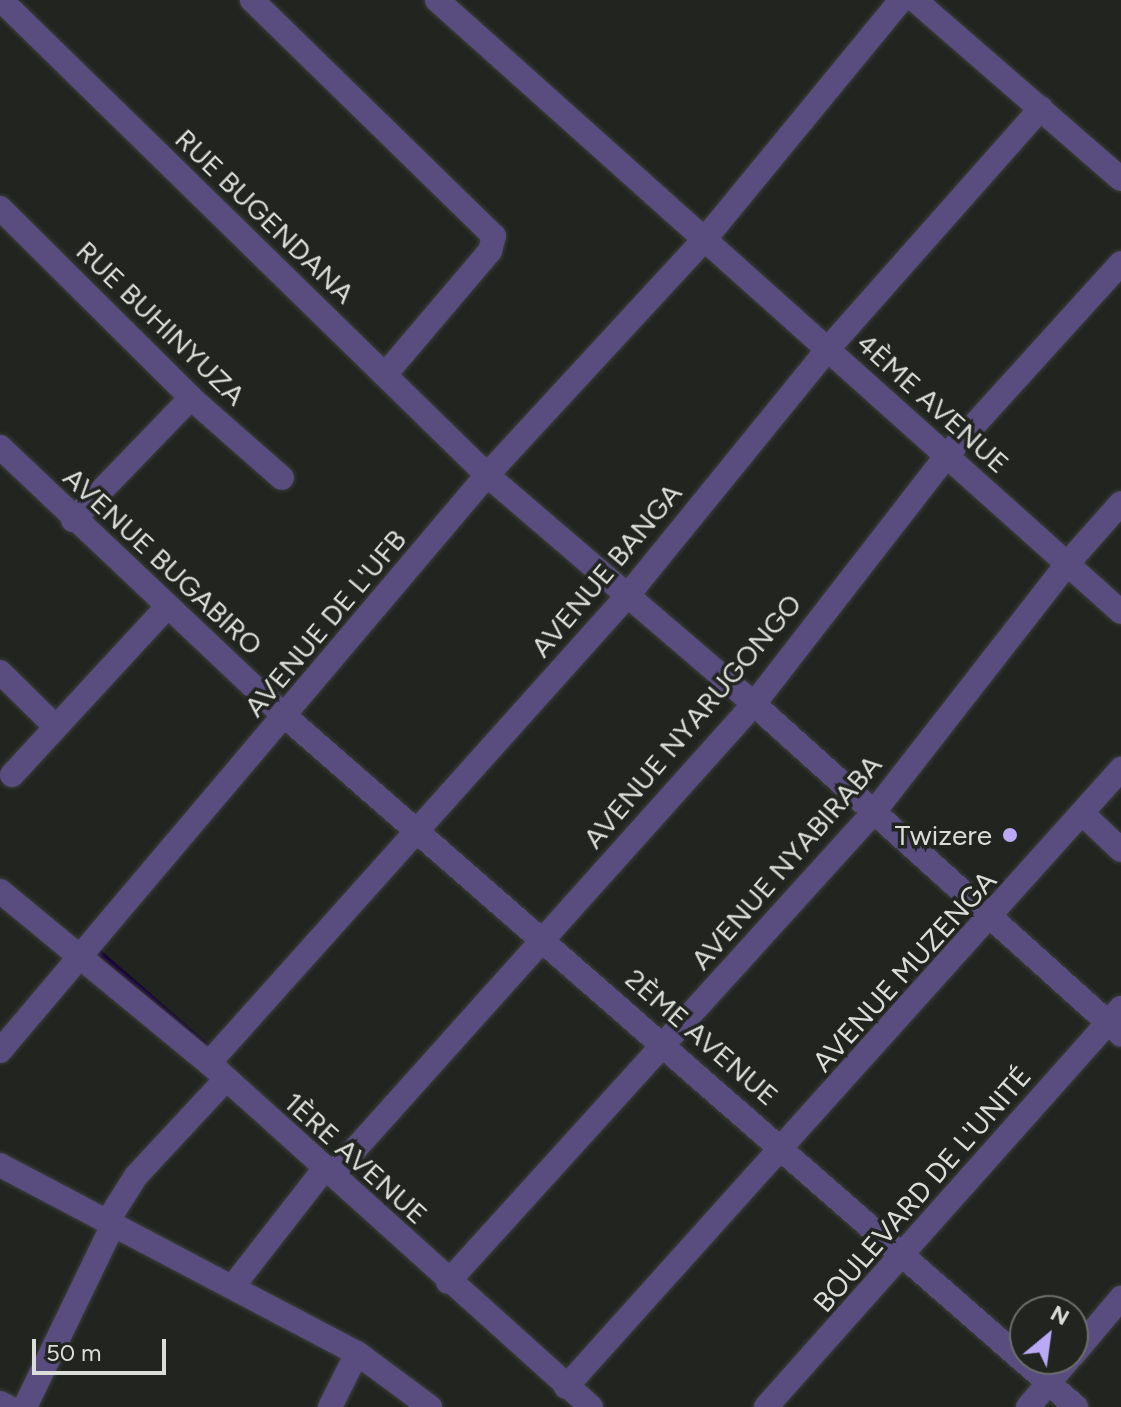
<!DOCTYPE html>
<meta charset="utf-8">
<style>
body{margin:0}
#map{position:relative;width:1121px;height:1407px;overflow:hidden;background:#21241f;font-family:Figtree,sans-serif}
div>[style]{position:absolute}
.stream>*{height:5px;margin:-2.5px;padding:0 2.5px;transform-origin:2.5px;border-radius:2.5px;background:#170138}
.roads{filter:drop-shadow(0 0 2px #3b3e39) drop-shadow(0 0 2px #3b3e39)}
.minor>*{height:24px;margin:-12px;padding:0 12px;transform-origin:12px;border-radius:12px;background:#594d80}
.dots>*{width:22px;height:22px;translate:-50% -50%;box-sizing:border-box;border:4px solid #21241f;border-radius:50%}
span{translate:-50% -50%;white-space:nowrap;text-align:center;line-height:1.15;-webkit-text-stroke:7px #21241f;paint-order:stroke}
.street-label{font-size:28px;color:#dbddd9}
.poi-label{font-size:28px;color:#dbddd9}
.right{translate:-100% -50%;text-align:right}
.north{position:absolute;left:1009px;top:1295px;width:80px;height:80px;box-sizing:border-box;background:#21241f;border:2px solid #6b6e69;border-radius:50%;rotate:29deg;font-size:22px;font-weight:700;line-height:32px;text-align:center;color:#dbddd9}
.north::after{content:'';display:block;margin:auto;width:28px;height:36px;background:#baaaf6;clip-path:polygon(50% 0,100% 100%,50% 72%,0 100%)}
.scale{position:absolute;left:32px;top:1339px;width:134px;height:36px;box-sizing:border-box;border:4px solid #dbddd9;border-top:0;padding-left:10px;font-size:24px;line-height:28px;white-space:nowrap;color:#dbddd9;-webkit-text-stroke:6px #21241f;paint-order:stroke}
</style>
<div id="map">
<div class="stream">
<i style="left:99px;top:952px;width:150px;rotate:40.9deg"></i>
</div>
<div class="roads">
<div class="minor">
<i style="left:1px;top:0;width:680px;rotate:44.34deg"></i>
<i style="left:487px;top:475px;width:352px;rotate:40.6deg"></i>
<i style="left:754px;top:704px;width:494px;rotate:42deg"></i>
<i style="left:252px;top:0;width:338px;rotate:44.3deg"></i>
<i style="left:494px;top:236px;width:16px;rotate:105deg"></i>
<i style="left:490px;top:251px;width:162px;rotate:130.3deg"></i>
<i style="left:437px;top:0;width:918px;rotate:41.82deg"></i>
<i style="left:915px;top:0;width:273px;rotate:41deg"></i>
<i style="left:0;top:208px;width:269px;rotate:44.8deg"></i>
<i style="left:191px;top:398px;width:121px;rotate:41.3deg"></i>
<i style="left:0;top:447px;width:393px;rotate:43.4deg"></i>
<i style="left:286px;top:717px;width:1049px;rotate:41.13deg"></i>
<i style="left:73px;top:520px;width:170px;rotate:-46deg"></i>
<i style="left:0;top:672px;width:77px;rotate:44.5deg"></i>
<i style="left:12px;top:775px;width:229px;rotate:-47.3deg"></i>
<i style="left:1083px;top:814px;width:52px;rotate:43.5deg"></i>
<i style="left:0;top:891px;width:271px;rotate:39.5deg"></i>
<i style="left:209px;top:1063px;width:514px;rotate:42deg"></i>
<i style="left:0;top:1051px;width:754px;rotate:-49.79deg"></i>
<i style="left:487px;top:475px;width:320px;rotate:-47.3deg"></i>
<i style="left:704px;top:240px;width:310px;rotate:-50.6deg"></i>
<i style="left:209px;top:1063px;width:628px;rotate:-48.16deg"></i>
<i style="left:628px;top:595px;width:316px;rotate:-50.9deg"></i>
<i style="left:827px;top:350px;width:323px;rotate:-48.5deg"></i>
<i style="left:0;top:1165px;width:403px;rotate:27.8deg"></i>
<i style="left:357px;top:1353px;width:91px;rotate:36.5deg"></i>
<i style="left:332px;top:1175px;width:632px;rotate:-48.14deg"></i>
<i style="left:754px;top:704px;width:315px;rotate:-52.2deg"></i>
<i style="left:947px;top:455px;width:259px;rotate:-47.8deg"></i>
<i style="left:107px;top:1222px;width:54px;rotate:-57.8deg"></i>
<i style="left:136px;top:1176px;width:132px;rotate:-47.1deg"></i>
<i style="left:448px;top:1282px;width:634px;rotate:-47.81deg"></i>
<i style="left:874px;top:812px;width:314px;rotate:-52.1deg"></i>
<i style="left:1067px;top:564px;width:81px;rotate:-48.5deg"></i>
<i style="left:234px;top:1285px;width:148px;rotate:-52.1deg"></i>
<i style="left:1073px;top:1355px;width:75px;rotate:-49.9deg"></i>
<i style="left:566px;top:1387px;width:831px;rotate:-48.07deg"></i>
<i style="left:0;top:1403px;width:9px;rotate:27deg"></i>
<i style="left:25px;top:1407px;width:202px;rotate:-64.2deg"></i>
<i style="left:330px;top:1407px;width:60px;rotate:-63.4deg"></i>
<i style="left:766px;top:1407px;width:534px;rotate:-48.34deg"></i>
<i style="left:1028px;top:1407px;width:63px;rotate:-49.5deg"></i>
</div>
</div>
<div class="dots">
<i style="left:1010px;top:835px;background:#baaaf6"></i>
</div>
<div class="street-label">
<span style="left:265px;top:216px;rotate:44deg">RUE BUGENDANA</span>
<span style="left:161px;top:323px;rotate:44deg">RUE BUHINYUZA</span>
<span style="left:933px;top:403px;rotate:42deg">4ÈME AVENUE</span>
<span style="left:163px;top:561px;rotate:43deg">AVENUE BUGABIRO</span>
<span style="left:606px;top:570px;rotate:-50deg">AVENUE BANGA</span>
<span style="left:325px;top:623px;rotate:-50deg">AVENUE DE L'UFB</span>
<span style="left:692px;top:721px;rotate:-50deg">AVENUE NYARUGONGO</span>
<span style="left:786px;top:862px;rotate:-49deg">AVENUE NYABIRABA</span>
<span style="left:904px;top:971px;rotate:-48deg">AVENUE MUZENGA</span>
<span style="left:702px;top:1037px;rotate:41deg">2ÈME AVENUE</span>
<span style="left:356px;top:1158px;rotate:42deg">1ÈRE AVENUE</span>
<span style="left:922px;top:1189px;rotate:-49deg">BOULEVARD DE L'UNITÉ</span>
</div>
<div class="poi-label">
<span class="right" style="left:992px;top:835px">Twizere</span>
</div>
<div class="north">N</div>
<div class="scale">50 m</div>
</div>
